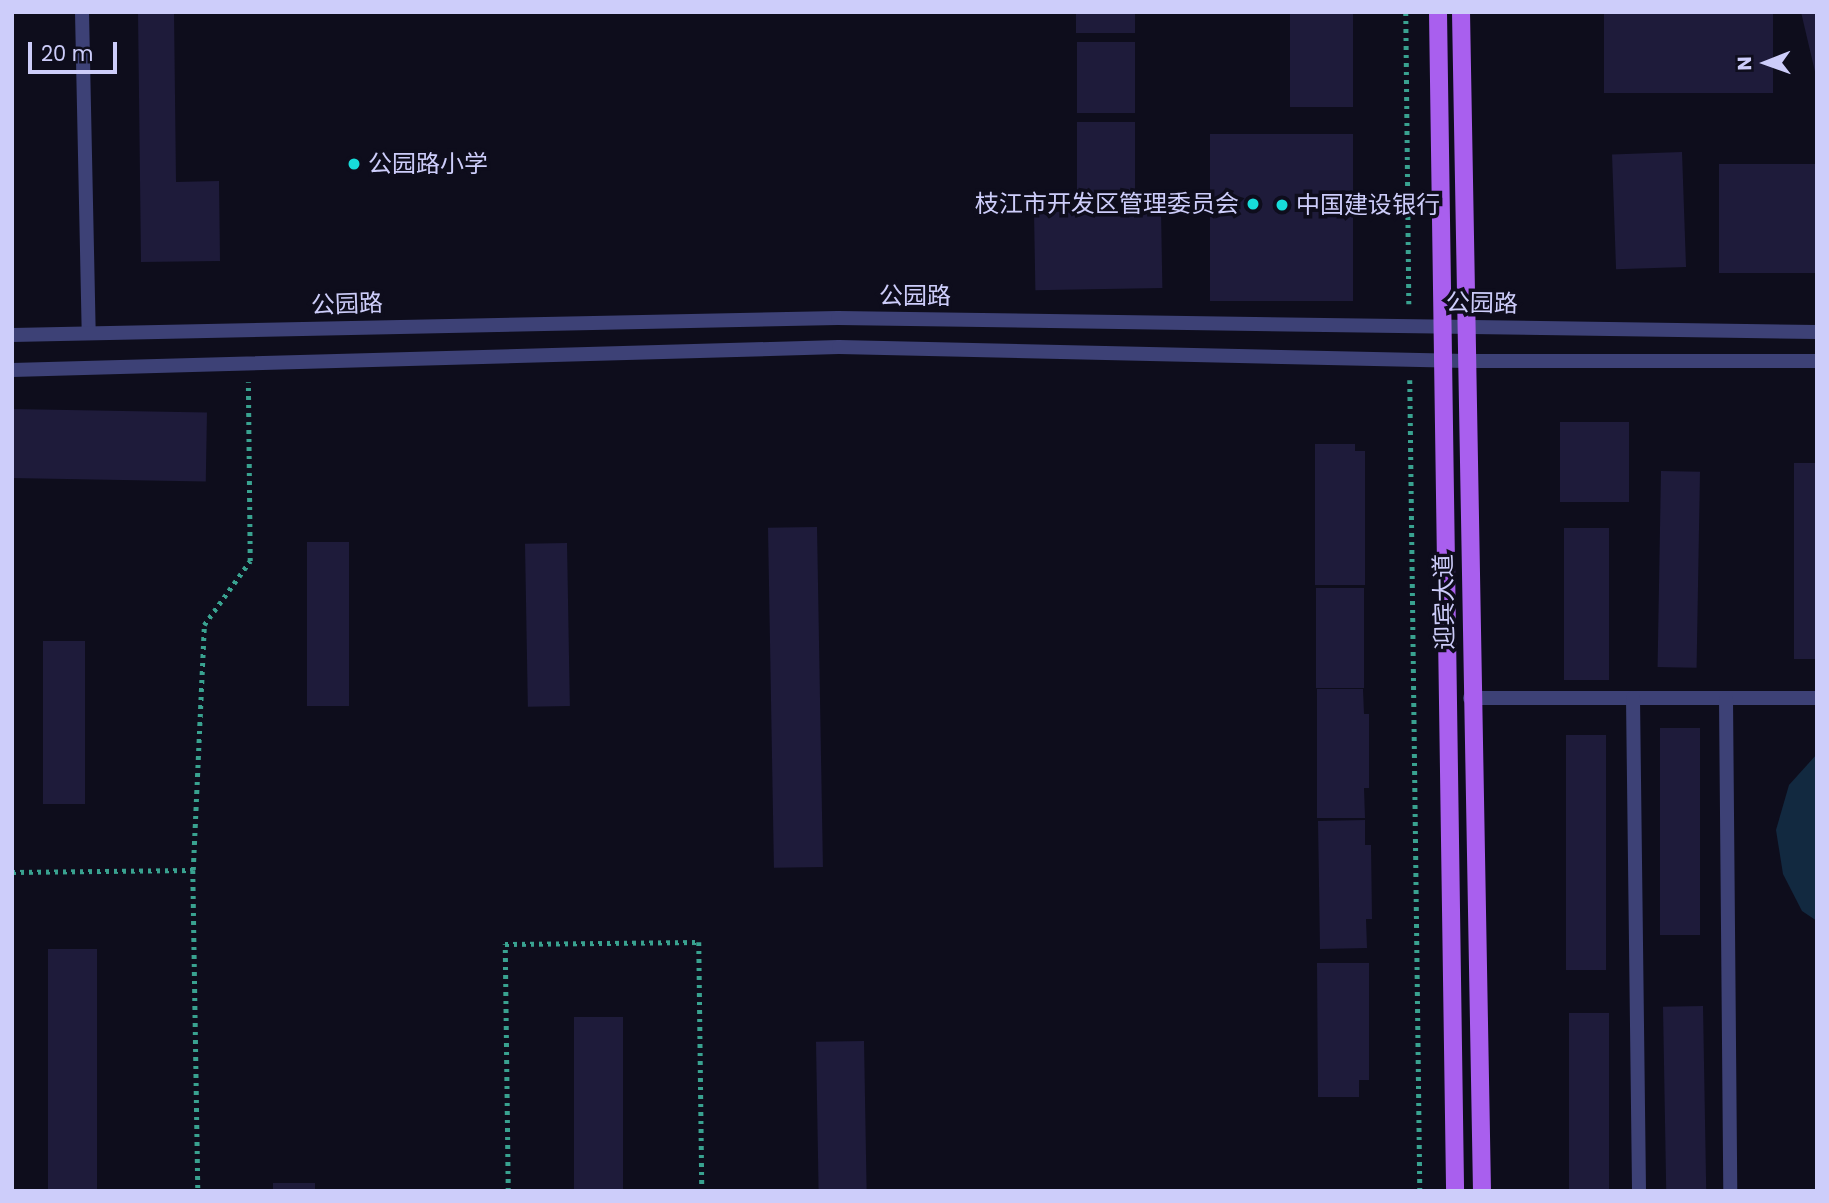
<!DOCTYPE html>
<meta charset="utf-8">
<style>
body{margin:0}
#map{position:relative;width:1829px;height:1203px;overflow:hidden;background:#0e0d1c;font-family:Poppins,"Noto Sans SC",sans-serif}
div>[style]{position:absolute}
.water>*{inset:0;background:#122940}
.building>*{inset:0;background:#1e1b3a;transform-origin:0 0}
.path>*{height:4.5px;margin-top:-2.25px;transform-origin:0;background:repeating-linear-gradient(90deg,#39a290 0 3.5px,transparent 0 8.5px)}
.minor>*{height:14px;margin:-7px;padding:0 7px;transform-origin:7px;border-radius:7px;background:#3d4176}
.tertiary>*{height:14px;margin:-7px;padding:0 7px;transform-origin:7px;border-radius:7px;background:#3d4176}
.primary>*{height:18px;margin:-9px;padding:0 9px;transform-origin:9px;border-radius:9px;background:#a95fee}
.dots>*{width:19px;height:19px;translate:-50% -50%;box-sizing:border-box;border:4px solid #0e0d1c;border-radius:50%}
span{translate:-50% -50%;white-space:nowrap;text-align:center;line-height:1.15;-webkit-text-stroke:7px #0e0d1c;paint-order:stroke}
.poi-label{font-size:24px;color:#cdcdfa}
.left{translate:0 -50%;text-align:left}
.right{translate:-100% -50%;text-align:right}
.street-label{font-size:24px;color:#cdcdfa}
.frame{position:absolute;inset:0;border:14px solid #cdcdfa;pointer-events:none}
.north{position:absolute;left:1731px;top:28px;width:70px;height:70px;-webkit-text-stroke:5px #0e0d1c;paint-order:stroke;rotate:269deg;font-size:19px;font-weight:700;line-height:28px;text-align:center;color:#cdcdfa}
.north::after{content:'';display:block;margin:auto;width:24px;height:32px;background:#cdcdfa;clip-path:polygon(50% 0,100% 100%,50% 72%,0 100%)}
.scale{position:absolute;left:28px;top:42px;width:89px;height:32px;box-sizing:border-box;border:4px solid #cdcdfa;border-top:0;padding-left:9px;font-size:21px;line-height:24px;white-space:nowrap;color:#cdcdfa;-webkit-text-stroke:5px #0e0d1c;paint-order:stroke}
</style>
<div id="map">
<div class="water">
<i style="clip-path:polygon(1817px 754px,1817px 921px,1802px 911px,1783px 874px,1776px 830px,1789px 785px)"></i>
</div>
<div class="building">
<i style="clip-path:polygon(138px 12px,174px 12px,176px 182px,219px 181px,220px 261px,141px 262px)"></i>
<i style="left:1076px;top:12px;width:59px;height:21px"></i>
<i style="left:1290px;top:12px;width:63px;height:95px"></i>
<i style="left:1604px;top:12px;width:169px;height:81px"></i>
<i style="clip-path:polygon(1801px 12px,1817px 12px,1817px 76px,1816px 76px)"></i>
<i style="left:1077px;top:42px;width:58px;height:71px"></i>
<i style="left:1077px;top:122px;width:58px;height:72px"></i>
<i style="left:1353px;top:134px;width:167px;height:143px;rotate:90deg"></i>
<i style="left:1682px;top:152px;width:115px;height:70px;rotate:88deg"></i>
<i style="left:1817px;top:164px;width:109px;height:98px;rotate:90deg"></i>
<i style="left:1161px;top:210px;width:78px;height:127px;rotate:89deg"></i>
<i style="left:12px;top:409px;width:195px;height:69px;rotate:1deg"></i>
<i style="left:1560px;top:422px;width:69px;height:80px"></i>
<i style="clip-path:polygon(1315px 444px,1355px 444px,1355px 451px,1365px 451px,1365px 585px,1315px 585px)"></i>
<i style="left:1794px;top:463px;width:23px;height:196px"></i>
<i style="left:1661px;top:471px;width:39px;height:196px;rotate:1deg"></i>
<i style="left:817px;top:527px;width:340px;height:49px;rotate:89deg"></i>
<i style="left:1564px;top:528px;width:45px;height:152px"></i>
<i style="left:307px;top:542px;width:42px;height:164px"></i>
<i style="left:567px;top:543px;width:163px;height:42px;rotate:89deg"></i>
<i style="left:1316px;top:588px;width:48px;height:100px"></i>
<i style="left:43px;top:641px;width:42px;height:163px"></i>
<i style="clip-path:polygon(1317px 689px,1363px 689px,1364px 714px,1369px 714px,1369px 788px,1364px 788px,1365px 818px,1317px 818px)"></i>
<i style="left:1660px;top:728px;width:40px;height:207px"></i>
<i style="left:1566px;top:735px;width:40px;height:235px"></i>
<i style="clip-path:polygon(1365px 820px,1365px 845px,1371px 845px,1372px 919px,1366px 919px,1367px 948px,1320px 949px,1318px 821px)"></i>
<i style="left:48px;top:949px;width:49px;height:242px"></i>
<i style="clip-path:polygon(1317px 963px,1369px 963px,1369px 1080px,1359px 1080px,1359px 1097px,1318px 1097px)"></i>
<i style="left:1703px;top:1006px;width:185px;height:40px;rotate:89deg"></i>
<i style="left:1609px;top:1013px;width:178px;height:40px;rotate:90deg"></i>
<i style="left:574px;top:1017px;width:49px;height:174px"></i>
<i style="left:864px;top:1041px;width:150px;height:48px;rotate:89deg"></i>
<i style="left:273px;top:1183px;width:42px;height:8px"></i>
</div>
<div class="path">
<i style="left:1406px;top:12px;width:292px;rotate:89.4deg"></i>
<i style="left:1410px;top:380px;width:811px;rotate:89.29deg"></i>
<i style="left:193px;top:870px;width:245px;rotate:-87.4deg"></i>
<i style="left:204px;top:625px;width:79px;rotate:-54.3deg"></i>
<i style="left:250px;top:561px;width:179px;rotate:-90.6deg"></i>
<i style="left:12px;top:872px;width:181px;rotate:-0.6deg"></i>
<i style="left:193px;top:870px;width:321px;rotate:89.1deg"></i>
<i style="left:508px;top:1191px;width:247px;rotate:-90.7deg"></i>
<i style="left:505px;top:944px;width:194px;rotate:-0.6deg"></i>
<i style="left:699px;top:942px;width:249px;rotate:89.3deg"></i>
</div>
<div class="minor">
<i style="left:82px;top:12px;width:321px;rotate:88.8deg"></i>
<i style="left:1470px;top:698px;width:347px"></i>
<i style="left:1633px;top:698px;width:493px;rotate:89.3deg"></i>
<i style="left:1726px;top:699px;width:492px;rotate:89.5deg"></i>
</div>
<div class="tertiary">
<i style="left:12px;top:335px;width:826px;rotate:-1.18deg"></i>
<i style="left:838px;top:318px;width:979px;rotate:0.82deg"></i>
<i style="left:12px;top:370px;width:827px;rotate:-1.59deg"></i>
<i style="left:839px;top:347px;width:627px;rotate:1.28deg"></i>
<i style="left:1466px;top:361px;width:351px"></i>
</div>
<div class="primary">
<i style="left:1438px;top:12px;width:1179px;rotate:89.17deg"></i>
<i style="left:1461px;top:12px;width:1179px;rotate:88.98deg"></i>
</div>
<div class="dots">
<i style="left:354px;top:164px;background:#17dcda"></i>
<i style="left:1253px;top:204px;background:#17dcda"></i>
<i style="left:1282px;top:205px;background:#17dcda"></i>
</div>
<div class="poi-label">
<span class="left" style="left:368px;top:164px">公园路小学</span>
<span class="right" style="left:1239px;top:204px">枝江市开发区管理委员会</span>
<span class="left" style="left:1296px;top:205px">中国建设银行</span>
</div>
<div class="street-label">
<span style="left:915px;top:296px">公园路</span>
<span style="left:1482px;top:303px;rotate:1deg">公园路</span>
<span style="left:347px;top:304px;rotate:-2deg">公园路</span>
<span style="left:1444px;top:602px;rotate:-91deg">迎宾大道</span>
</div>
<div class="frame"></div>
<div class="north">N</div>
<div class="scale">20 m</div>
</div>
